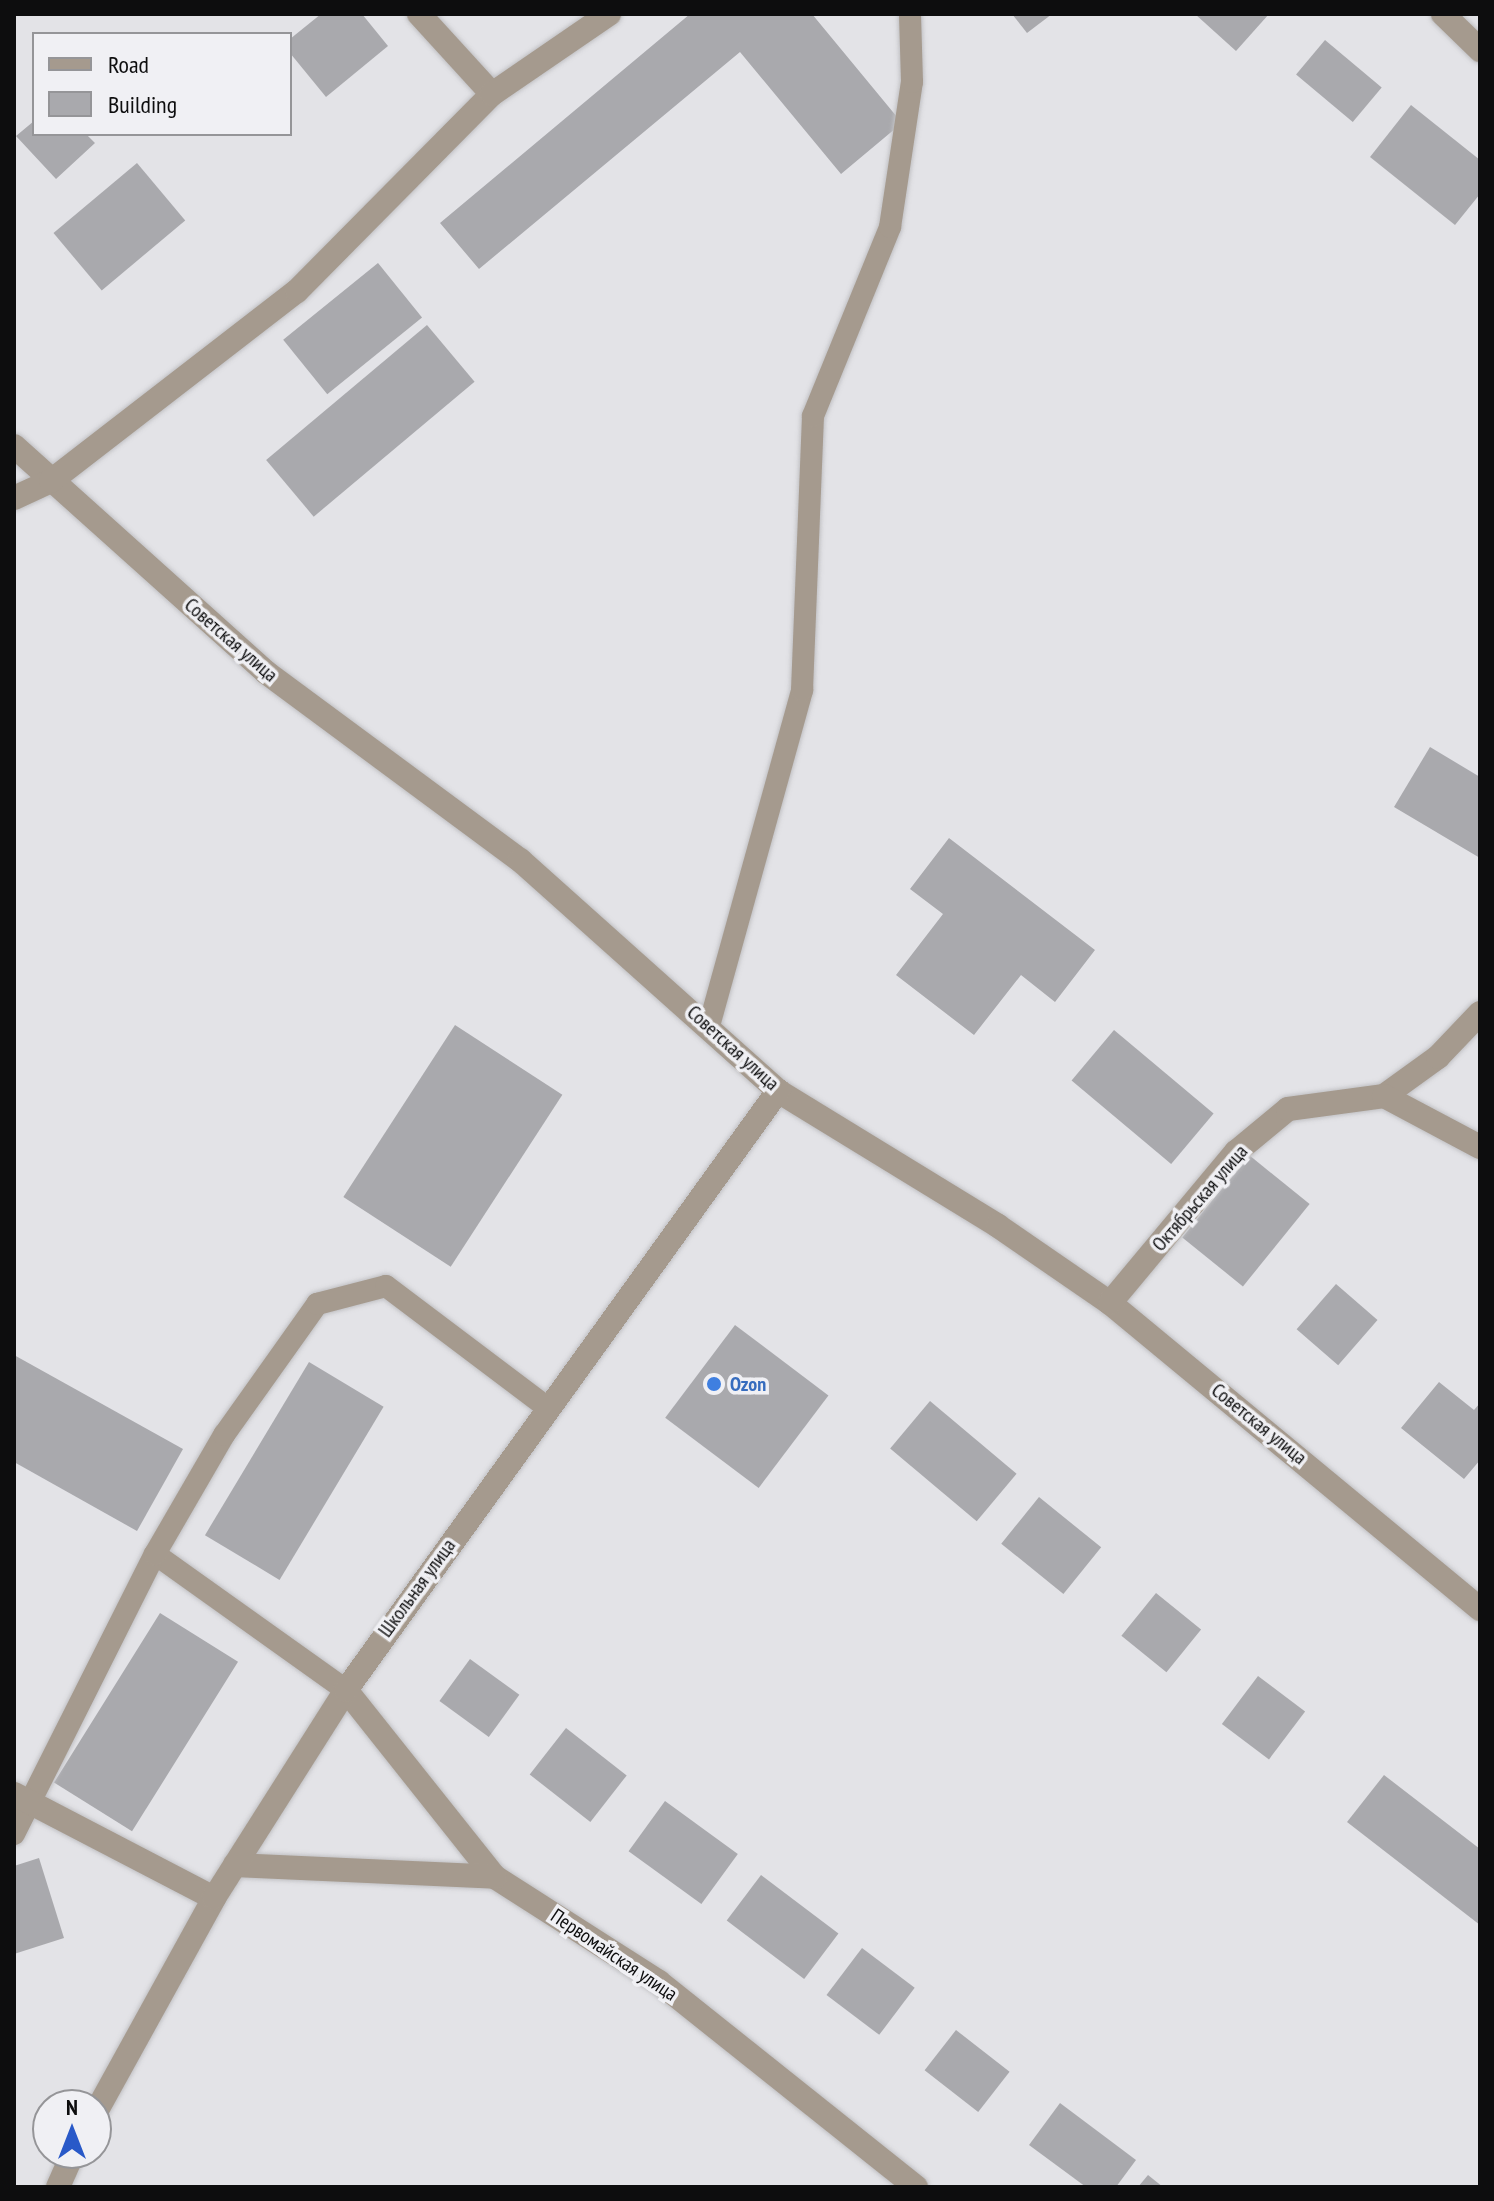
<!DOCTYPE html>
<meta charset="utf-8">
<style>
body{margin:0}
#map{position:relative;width:1494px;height:2201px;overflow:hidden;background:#e3e3e7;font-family:"PT Sans Narrow",sans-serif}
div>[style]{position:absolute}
.building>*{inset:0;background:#a9a9ad;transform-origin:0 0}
.roads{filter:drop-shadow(0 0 2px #c1c1c4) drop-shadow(0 0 2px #c1c1c4)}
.lane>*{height:22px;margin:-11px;padding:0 11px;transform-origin:11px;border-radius:11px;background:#a59a8e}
.street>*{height:24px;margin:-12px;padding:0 12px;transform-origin:12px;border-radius:12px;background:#a59a8e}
.dots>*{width:22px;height:22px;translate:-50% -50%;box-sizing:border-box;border:4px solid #f0f0f4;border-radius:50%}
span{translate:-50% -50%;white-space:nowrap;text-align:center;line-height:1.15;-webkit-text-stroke:7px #f0f0f4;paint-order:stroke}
.street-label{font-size:20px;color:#0d0d0e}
.shop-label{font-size:20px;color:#366cbe;font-weight:700}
.left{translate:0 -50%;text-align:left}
.frame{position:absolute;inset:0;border:16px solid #0d0d0e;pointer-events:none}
.legend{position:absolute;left:32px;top:32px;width:260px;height:104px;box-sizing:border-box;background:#f0f0f4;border:2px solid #959598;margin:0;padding:10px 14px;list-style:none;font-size:24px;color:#0d0d0e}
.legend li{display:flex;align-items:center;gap:16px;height:40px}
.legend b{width:40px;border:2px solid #959598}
.north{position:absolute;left:32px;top:2089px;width:80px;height:80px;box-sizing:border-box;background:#f0f0f4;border:2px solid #959598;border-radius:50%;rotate:0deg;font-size:22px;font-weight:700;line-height:32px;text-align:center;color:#0d0d0e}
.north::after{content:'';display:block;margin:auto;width:28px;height:36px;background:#2959c8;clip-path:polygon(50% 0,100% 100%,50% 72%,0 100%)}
</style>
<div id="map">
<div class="building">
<i style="clip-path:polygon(321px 14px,362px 14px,388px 46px,326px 97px,290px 53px,290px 39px)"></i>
<i style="clip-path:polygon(690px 14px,812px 14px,902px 123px,841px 174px,740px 52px,479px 269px,440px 223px)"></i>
<i style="clip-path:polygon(1012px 14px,1052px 14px,1027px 33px)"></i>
<i style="clip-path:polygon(1195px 14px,1269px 14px,1236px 51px)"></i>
<i style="left:1325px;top:40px;width:74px;height:45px;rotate:40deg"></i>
<i style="clip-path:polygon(1411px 105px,1480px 160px,1480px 194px,1455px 225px,1370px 157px)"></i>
<i style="clip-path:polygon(34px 121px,34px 134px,86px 134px,95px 143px,56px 179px,16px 136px)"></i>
<i style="left:137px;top:163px;width:75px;height:109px;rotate:50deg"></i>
<i style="left:378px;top:263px;width:70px;height:122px;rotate:51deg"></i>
<i style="left:427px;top:325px;width:74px;height:210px;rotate:50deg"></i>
<i style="clip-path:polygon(1430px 747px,1480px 777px,1480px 858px,1394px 807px)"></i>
<i style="clip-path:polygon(949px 838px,1095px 950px,1055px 1002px,1021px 975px,974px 1035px,896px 975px,943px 914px,910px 889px)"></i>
<i style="left:455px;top:1025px;width:128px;height:205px;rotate:33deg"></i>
<i style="left:1114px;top:1030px;width:130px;height:66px;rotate:40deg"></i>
<i style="left:1249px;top:1155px;width:78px;height:106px;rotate:39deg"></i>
<i style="left:1336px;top:1284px;width:55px;height:60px;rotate:41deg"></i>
<i style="left:735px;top:1325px;width:117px;height:116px;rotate:37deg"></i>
<i style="clip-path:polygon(14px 1355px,183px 1449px,137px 1531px,14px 1462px)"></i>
<i style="left:309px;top:1362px;width:87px;height:202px;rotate:31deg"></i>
<i style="clip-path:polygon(1439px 1382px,1474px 1410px,1480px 1403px,1480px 1460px,1464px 1479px,1401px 1428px)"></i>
<i style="left:930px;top:1401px;width:113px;height:62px;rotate:40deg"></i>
<i style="left:1039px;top:1497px;width:80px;height:60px;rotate:39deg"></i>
<i style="left:1156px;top:1593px;width:58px;height:55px;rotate:39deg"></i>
<i style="left:160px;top:1613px;width:92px;height:200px;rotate:32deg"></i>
<i style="left:470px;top:1659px;width:61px;height:52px;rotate:36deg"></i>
<i style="left:1258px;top:1676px;width:59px;height:60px;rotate:37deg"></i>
<i style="left:566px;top:1728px;width:77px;height:59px;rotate:38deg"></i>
<i style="clip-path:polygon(1384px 1775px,1480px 1849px,1480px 1925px,1347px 1822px)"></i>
<i style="left:665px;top:1801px;width:90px;height:62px;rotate:36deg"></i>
<i style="clip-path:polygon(39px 1858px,64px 1938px,14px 1954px,14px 1866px)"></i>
<i style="left:761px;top:1875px;width:97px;height:57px;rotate:37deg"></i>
<i style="left:862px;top:1948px;width:66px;height:59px;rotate:37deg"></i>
<i style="left:956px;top:2030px;width:68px;height:51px;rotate:38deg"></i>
<i style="clip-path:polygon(1060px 2103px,1136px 2160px,1116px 2187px,1086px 2187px,1029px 2145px)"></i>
<i style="clip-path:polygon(1148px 2175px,1163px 2187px,1138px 2187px)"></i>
</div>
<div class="roads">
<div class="lane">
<i style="left:709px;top:1026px;width:349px;rotate:-74.5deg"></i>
<i style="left:802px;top:690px;width:274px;rotate:-87.7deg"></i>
<i style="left:813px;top:416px;width:204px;rotate:-67.8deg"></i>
<i style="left:890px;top:227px;width:147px;rotate:-81.4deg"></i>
<i style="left:912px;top:82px;width:68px;rotate:-91.7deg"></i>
<i style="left:155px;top:1554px;width:234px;rotate:35.5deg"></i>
<i style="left:14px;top:1834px;width:313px;rotate:-63.3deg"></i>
<i style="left:155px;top:1554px;width:138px;rotate:-59.9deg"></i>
<i style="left:224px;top:1435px;width:161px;rotate:-54.6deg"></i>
<i style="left:317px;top:1304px;width:71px;rotate:-14.6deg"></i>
<i style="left:386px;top:1286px;width:203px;rotate:37deg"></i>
</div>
<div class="street">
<i style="left:419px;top:14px;width:108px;rotate:47.6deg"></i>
<i style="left:1443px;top:14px;width:52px;rotate:44.2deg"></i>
<i style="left:14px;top:446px;width:340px;rotate:41.9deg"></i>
<i style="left:267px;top:673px;width:315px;rotate:36.5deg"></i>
<i style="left:520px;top:860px;width:346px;rotate:41.8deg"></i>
<i style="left:778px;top:1091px;width:258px;rotate:31.5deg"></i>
<i style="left:998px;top:1226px;width:136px;rotate:34.5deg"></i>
<i style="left:1110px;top:1303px;width:480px;rotate:39.6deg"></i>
<i style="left:14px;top:498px;width:41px;rotate:-24.7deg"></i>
<i style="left:51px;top:481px;width:311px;rotate:-37.7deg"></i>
<i style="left:297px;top:291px;width:277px;rotate:-45.3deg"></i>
<i style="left:492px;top:94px;width:142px;rotate:-34.4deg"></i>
<i style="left:1384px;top:1096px;width:67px;rotate:-35.8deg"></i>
<i style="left:1438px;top:1057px;width:61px;rotate:-46.3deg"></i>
<i style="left:1110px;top:1303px;width:197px;rotate:-50.2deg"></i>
<i style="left:1236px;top:1152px;width:67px;rotate:-39.6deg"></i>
<i style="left:1288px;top:1109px;width:97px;rotate:-7.7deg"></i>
<i style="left:1384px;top:1096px;width:109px;rotate:28deg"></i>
<i style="left:346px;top:1690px;width:239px;rotate:51.5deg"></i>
<i style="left:495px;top:1877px;width:195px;rotate:32.6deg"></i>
<i style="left:659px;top:1982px;width:329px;rotate:38.6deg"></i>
<i style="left:14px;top:1794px;width:225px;rotate:27.5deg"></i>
<i style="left:235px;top:1865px;width:260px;rotate:2.6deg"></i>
<i style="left:96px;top:2112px;width:244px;rotate:-61.1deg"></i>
<i style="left:214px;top:1898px;width:246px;rotate:-57.6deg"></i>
<i style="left:346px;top:1690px;width:739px;rotate:-54.2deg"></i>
<i style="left:58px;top:2187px;width:37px;rotate:-66deg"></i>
</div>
</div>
<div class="dots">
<i style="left:714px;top:1384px;background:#3f7fe0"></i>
</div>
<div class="street-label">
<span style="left:231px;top:640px;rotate:41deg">Советская улица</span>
<span style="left:733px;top:1048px;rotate:42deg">Советская улица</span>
<span style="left:1200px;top:1198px;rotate:-49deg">Октябрьская улица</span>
<span style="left:1259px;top:1424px;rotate:39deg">Советская улица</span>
<span style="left:417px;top:1588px;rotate:-54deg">Школьная улица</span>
<span style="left:614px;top:1955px;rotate:34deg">Первомайская улица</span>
</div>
<div class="shop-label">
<span class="left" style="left:730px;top:1384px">Ozon</span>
</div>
<div class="frame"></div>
<ul class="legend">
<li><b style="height:10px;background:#a59a8e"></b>Road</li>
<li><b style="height:22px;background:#a9a9ad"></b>Building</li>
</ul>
<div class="north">N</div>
</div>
